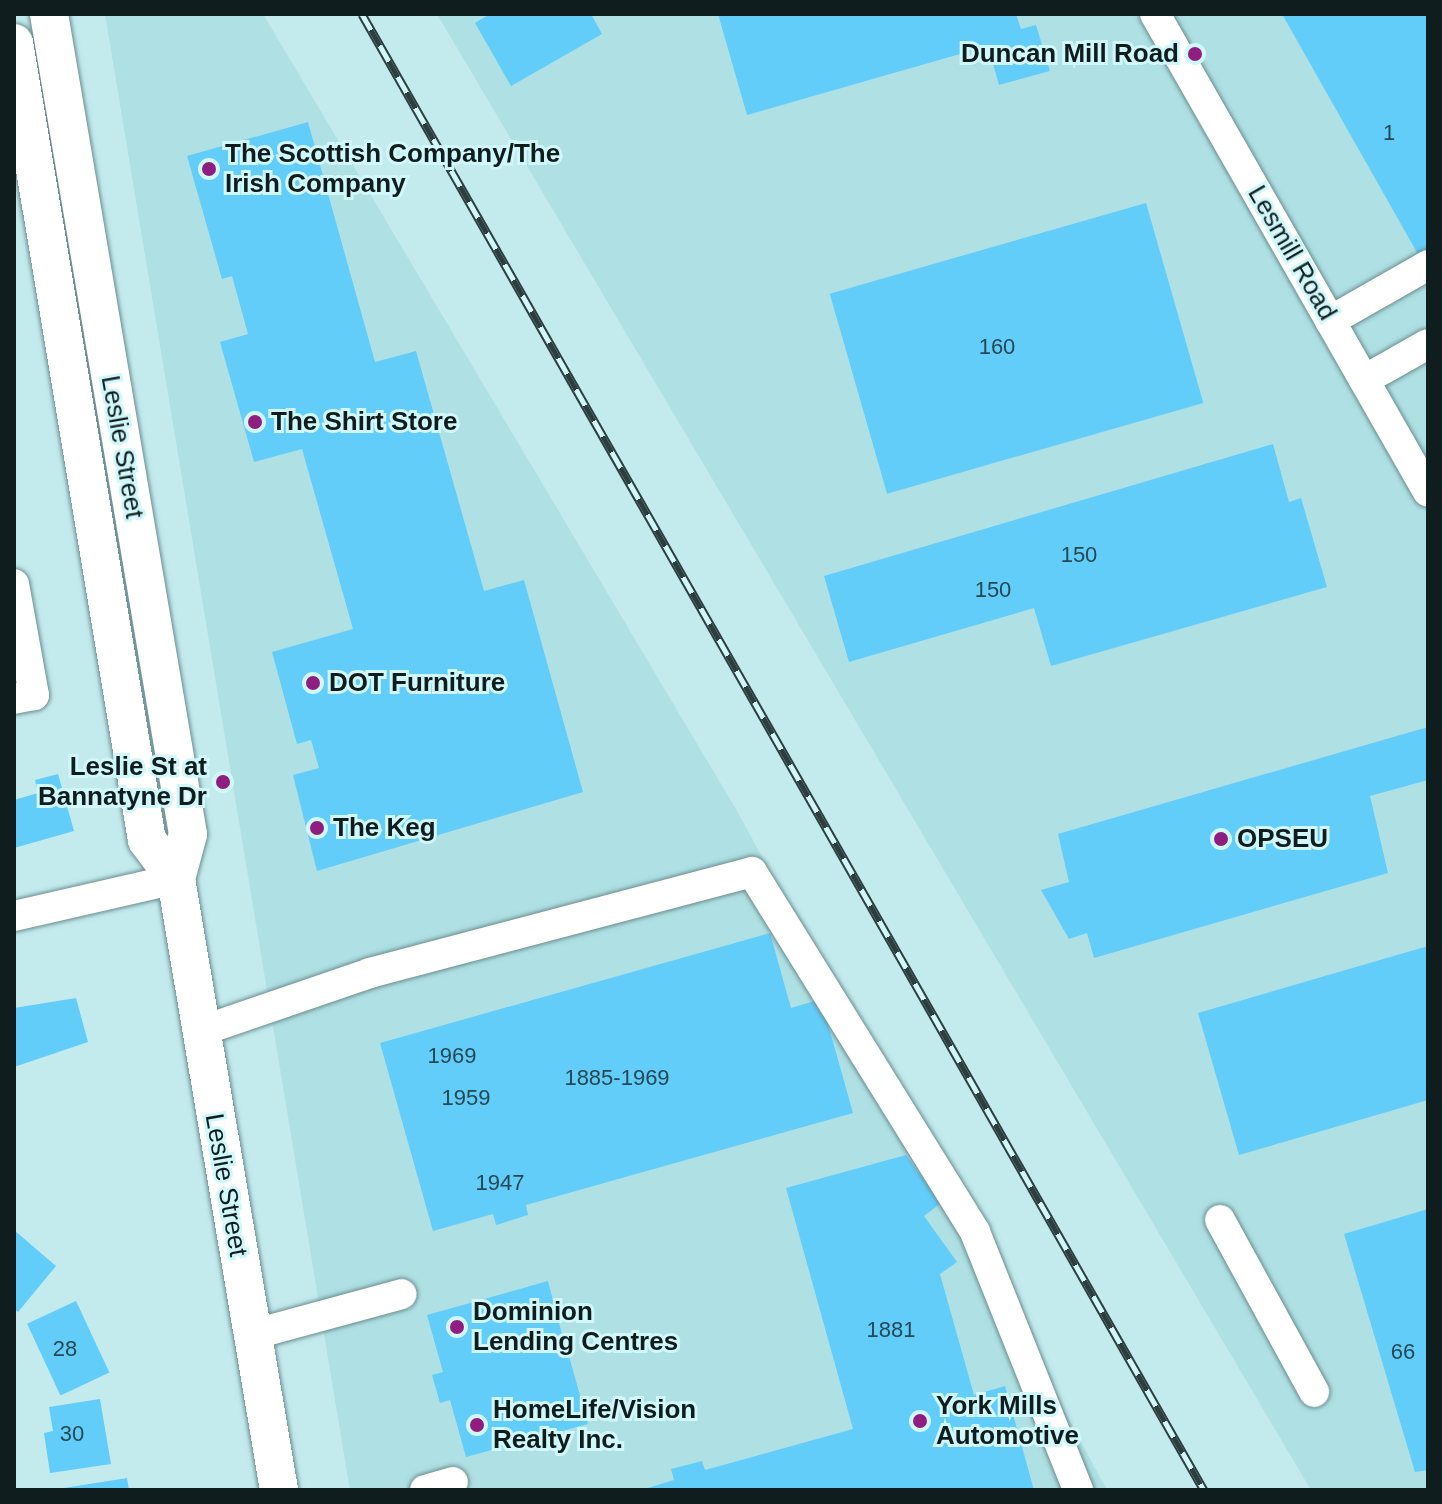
<!DOCTYPE html>
<style>
body{margin:0}
#map{position:relative;width:1442px;height:1504px;overflow:hidden;background:#c3eaed;font-family:Helvetica,sans-serif}
div>[style]{position:absolute}
.built>*{inset:0;background:#afe0e3}
.building>*{inset:0;background:#63cdfa;transform-origin:0 0}
.roads{filter:drop-shadow(0 0 2px #698d8f) drop-shadow(0 0 2px #698d8f)}
.minor>*{height:30px;margin:-15px;padding:0 15px;transform-origin:15px;border-radius:15px;background:#fff}
.major>*{height:38px;margin:-19px;padding:0 19px;transform-origin:19px;border-radius:19px;background:#fff}
.rail>*{height:9px;margin-top:-4.5px;transform-origin:0;background:repeating-linear-gradient(90deg,#d0f7fa 0 18px,#2c3e3f 0 36px);box-sizing:border-box;border-block:2px solid #2c3e3f}
.dots>*{width:22px;height:22px;translate:-50% -50%;box-sizing:border-box;border:4px solid #d0f7fa;border-radius:50%}
span{translate:-50% -50%;white-space:nowrap;text-align:center;line-height:1.15;-webkit-text-stroke:6px #d0f7fa;paint-order:stroke}
.number-label{font-size:22px;color:#244955}
.number-label span{-webkit-text-stroke-width:0}
.poi-label{font-size:26px;color:#0f1d1e;font-weight:700}
.right{translate:-100% -50%;text-align:right}
.left{translate:0 -50%;text-align:left}
.street-label{font-size:26px;color:#0f1d1e}
.frame{position:absolute;inset:0;border:16px solid #0f1d1e;pointer-events:none}
</style>
<div id="map">
<div class="built">
<i style="clip-path:polygon(105px 14px,263px 14px,737px 811px,1107px 1490px,350px 1490px)"></i>
<i style="clip-path:polygon(437px 14px,1428px 14px,1428px 1490px,1311px 1490px)"></i>
</div>
<div class="building">
<i style="clip-path:polygon(490px 14px,591px 14px,602px 34px,511px 86px,475px 23px)"></i>
<i style="clip-path:polygon(718px 14px,1016px 14px,1021px 29px,1036px 25px,1050px 71px,999px 85px,988px 46px,747px 115px)"></i>
<i style="clip-path:polygon(1282px 14px,1428px 14px,1428px 251px,1419px 256px)"></i>
<i style="clip-path:polygon(308px 122px,375px 362px,416px 351px,484px 591px,524px 580px,583px 792px,317px 871px,293px 775px,319px 768px,311px 740px,297px 744px,272px 652px,353px 629px,302px 449px,254px 462px,220px 342px,248px 334px,232px 276px,222px 279px,187px 156px)"></i>
<i style="left:1146px;top:203px;width:208px;height:329px;rotate:74deg"></i>
<i style="clip-path:polygon(1273px 444px,1289px 502px,1301px 498px,1327px 587px,1051px 666px,1034px 608px,849px 662px,824px 576px)"></i>
<i style="clip-path:polygon(1428px 727px,1428px 780px,1370px 796px,1388px 873px,1094px 958px,1087px 933px,1069px 939px,1041px 890px,1069px 882px,1058px 834px)"></i>
<i style="clip-path:polygon(58px 774px,74px 831px,14px 848px,14px 800px,38px 793px,35px 780px)"></i>
<i style="clip-path:polygon(770px 933px,791px 1008px,821px 999px,853px 1113px,526px 1205px,528px 1215px,496px 1225px,493px 1214px,433px 1231px,380px 1043px)"></i>
<i style="clip-path:polygon(1428px 946px,1428px 1100px,1239px 1155px,1198px 1013px)"></i>
<i style="clip-path:polygon(76px 998px,88px 1042px,14px 1067px,14px 1008px)"></i>
<i style="clip-path:polygon(906px 1155px,941px 1203px,924px 1216px,957px 1262px,940px 1274px,974px 1395px,1005px 1386px,1034px 1490px,641px 1490px,674px 1480px,671px 1469px,702px 1461px,705px 1470px,853px 1429px,786px 1188px)"></i>
<i style="clip-path:polygon(1428px 1209px,1428px 1470px,1415px 1472px,1344px 1234px)"></i>
<i style="clip-path:polygon(14px 1230px,56px 1266px,18px 1312px,14px 1309px)"></i>
<i style="clip-path:polygon(548px 1281px,563px 1338px,556px 1345px,565px 1342px,588px 1424px,466px 1457px,450px 1400px,440px 1403px,432px 1375px,443px 1372px,427px 1315px)"></i>
<i style="left:76px;top:1301px;width:79px;height:54px;rotate:65deg"></i>
<i style="clip-path:polygon(100px 1399px,111px 1464px,50px 1473px,44px 1433px,53px 1431px,49px 1407px)"></i>
<i style="clip-path:polygon(127px 1478px,129px 1490px,64px 1490px,64px 1488px)"></i>
</div>
<div class="roads">
<div class="minor">
<i style="left:1155px;top:14px;width:550px;rotate:60.27deg"></i>
<i style="left:1330px;top:321px;width:113px;rotate:-29.7deg"></i>
<i style="left:1364px;top:380px;width:73px;rotate:-29.4deg"></i>
<i style="left:14px;top:584px;width:113px;rotate:79.8deg"></i>
<i style="left:34px;top:695px;width:20px;rotate:169deg"></i>
<i style="left:14px;top:916px;width:166px;rotate:-12.9deg"></i>
<i style="left:201px;top:1031px;width:179px;rotate:-18.9deg"></i>
<i style="left:370px;top:973px;width:395px;rotate:-14.8deg"></i>
<i style="left:752px;top:872px;width:423px;rotate:58.2deg"></i>
<i style="left:975px;top:1232px;width:278px;rotate:68.2deg"></i>
<i style="left:1220px;top:1220px;width:196px;rotate:61.3deg"></i>
<i style="left:251px;top:1335px;width:156px;rotate:-15.2deg"></i>
<i style="left:425px;top:1490px;width:29px;rotate:-16deg"></i>
</div>
<div class="major">
<i style="left:49px;top:14px;width:832px;rotate:80.38deg"></i>
<i style="left:188px;top:834px;width:47px;rotate:104.9deg"></i>
<i style="left:176px;top:879px;width:620px;rotate:80.43deg"></i>
<i style="left:14px;top:43px;width:808px;rotate:80.53deg"></i>
<i style="left:147px;top:840px;width:49px;rotate:53.4deg"></i>
</div>
</div>
<div class="rail">
<i style="left:362px;top:14px;width:1699px;rotate:60.3deg"></i>
</div>
<div class="dots">
<i style="left:1195px;top:54px;background:#8f1e80"></i>
<i style="left:209px;top:169px;background:#8f1e80"></i>
<i style="left:255px;top:422px;background:#8f1e80"></i>
<i style="left:313px;top:683px;background:#8f1e80"></i>
<i style="left:223px;top:782px;background:#8f1e80"></i>
<i style="left:317px;top:828px;background:#8f1e80"></i>
<i style="left:1221px;top:839px;background:#8f1e80"></i>
<i style="left:457px;top:1327px;background:#8f1e80"></i>
<i style="left:920px;top:1421px;background:#8f1e80"></i>
<i style="left:477px;top:1425px;background:#8f1e80"></i>
</div>
<div class="number-label">
<span style="left:1389px;top:133px">1</span>
<span style="left:997px;top:347px">160</span>
<span style="left:1079px;top:555px">150</span>
<span style="left:993px;top:590px">150</span>
<span style="left:452px;top:1056px">1969</span>
<span style="left:617px;top:1078px">1885-1969</span>
<span style="left:466px;top:1098px">1959</span>
<span style="left:500px;top:1183px">1947</span>
<span style="left:891px;top:1330px">1881</span>
<span style="left:65px;top:1349px">28</span>
<span style="left:1403px;top:1352px">66</span>
<span style="left:72px;top:1434px">30</span>
</div>
<div class="poi-label">
<span class="right" style="left:1179px;top:54px">Duncan Mill Road</span>
<span class="left" style="left:225px;top:169px">The Scottish Company/The<br>Irish Company</span>
<span class="left" style="left:271px;top:422px">The Shirt Store</span>
<span class="left" style="left:329px;top:683px">DOT Furniture</span>
<span class="right" style="left:207px;top:782px">Leslie St at<br>Bannatyne Dr</span>
<span class="left" style="left:333px;top:828px">The Keg</span>
<span class="left" style="left:1237px;top:839px">OPSEU</span>
<span class="left" style="left:473px;top:1327px">Dominion<br>Lending Centres</span>
<span class="left" style="left:936px;top:1421px">York Mills<br>Automotive</span>
<span class="left" style="left:493px;top:1425px">HomeLife/Vision<br>Realty Inc.</span>
</div>
<div class="street-label">
<span style="left:1292px;top:253px;rotate:60deg">Lesmill Road</span>
<span style="left:122px;top:447px;rotate:80deg">Leslie Street</span>
<span style="left:226px;top:1185px;rotate:80deg">Leslie Street</span>
</div>
<div class="frame"></div>
</div>
